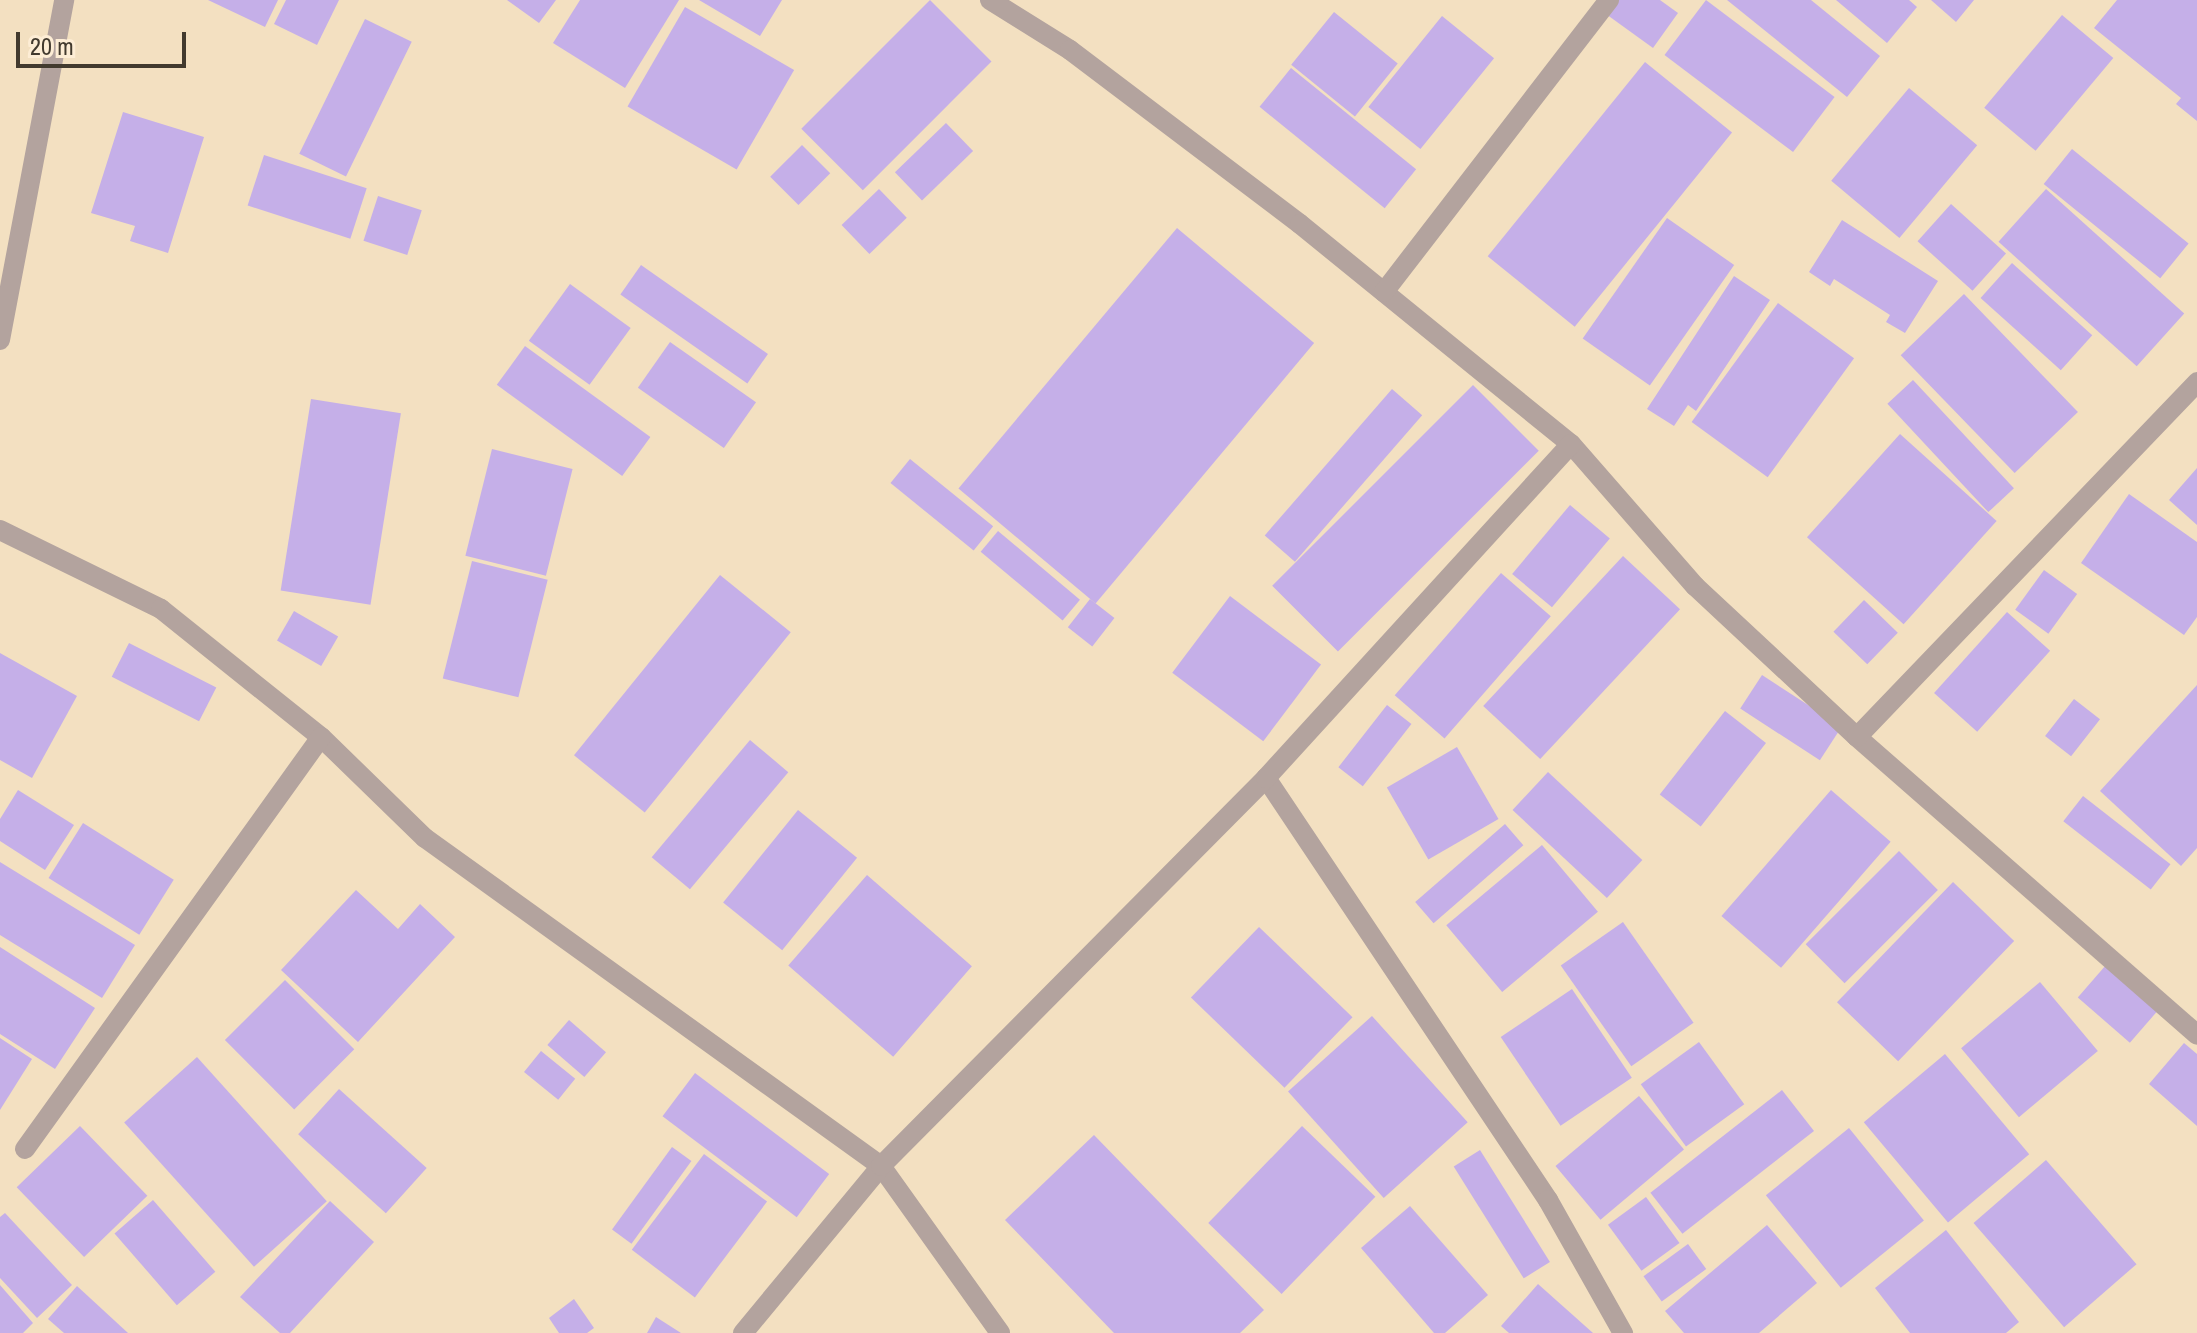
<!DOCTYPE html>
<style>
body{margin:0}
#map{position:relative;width:2197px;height:1333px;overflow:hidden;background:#f3e0c1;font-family:"Archivo Narrow",sans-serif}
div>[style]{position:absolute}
.building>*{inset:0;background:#c5afe8;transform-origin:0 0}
.minor>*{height:20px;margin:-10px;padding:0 10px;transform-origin:10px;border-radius:10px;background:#b3a39e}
span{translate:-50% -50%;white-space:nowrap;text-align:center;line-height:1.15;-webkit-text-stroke:6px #fdedd5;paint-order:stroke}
.scale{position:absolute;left:16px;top:32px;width:170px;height:36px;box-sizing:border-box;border:4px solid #423a2e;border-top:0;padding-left:10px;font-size:24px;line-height:28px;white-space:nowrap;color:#423a2e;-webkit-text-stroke:6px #fdedd5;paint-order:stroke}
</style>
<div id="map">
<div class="building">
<i style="clip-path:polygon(208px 0,278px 0,265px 27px)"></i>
<i style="clip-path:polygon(286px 0,339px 0,317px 45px,274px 24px)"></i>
<i style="clip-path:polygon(507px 0,556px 0,539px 23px)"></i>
<i style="clip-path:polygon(580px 0,679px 0,625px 88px,553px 43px)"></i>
<i style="clip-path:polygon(699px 0,782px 0,760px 36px)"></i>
<i style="left:930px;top:0;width:87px;height:182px;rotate:45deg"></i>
<i style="clip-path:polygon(1606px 0,1660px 0,1678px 13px,1653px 48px,1599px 9px)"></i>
<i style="left:1706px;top:0;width:161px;height:69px;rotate:37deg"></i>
<i style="clip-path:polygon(1727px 0,1811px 0,1880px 56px,1847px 97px)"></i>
<i style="clip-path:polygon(1836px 0,1909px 0,1917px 7px,1887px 43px)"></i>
<i style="clip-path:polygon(1931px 0,1974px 0,1956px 22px)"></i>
<i style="clip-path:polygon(2117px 0,2197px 0,2197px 121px,2176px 104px,2181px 98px,2094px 28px)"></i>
<i style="left:685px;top:7px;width:126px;height:115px;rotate:30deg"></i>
<i style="left:1334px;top:12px;width:82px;height:68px;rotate:39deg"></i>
<i style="left:2062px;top:15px;width:67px;height:121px;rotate:40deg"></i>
<i style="left:1442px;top:16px;width:67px;height:117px;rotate:39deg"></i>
<i style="left:365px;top:19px;width:52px;height:150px;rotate:26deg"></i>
<i style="left:1645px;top:62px;width:112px;height:250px;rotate:39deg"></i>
<i style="left:1291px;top:68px;width:161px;height:50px;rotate:39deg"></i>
<i style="left:1909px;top:88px;width:89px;height:121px;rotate:40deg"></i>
<i style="clip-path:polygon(123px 112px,204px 137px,168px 253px,130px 241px,135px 226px,91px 213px)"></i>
<i style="left:946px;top:123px;width:39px;height:71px;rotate:46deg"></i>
<i style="left:802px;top:145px;width:40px;height:45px;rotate:45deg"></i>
<i style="left:2072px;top:149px;width:150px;height:45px;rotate:39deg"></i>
<i style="left:264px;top:155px;width:108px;height:53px;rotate:18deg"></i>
<i style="left:879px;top:189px;width:40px;height:52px;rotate:46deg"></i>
<i style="left:2046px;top:189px;width:186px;height:71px;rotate:42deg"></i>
<i style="left:378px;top:196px;width:46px;height:47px;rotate:18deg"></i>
<i style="left:1951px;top:204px;width:74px;height:50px;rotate:42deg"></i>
<i style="left:1667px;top:218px;width:82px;height:147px;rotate:35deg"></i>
<i style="clip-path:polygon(1842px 220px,1938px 281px,1905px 333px,1886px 322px,1890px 315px,1834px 279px,1830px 286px,1809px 272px)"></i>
<i style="left:1177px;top:228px;width:179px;height:340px;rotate:40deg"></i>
<i style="left:2012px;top:263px;width:108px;height:47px;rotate:42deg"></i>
<i style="left:641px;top:265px;width:155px;height:36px;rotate:35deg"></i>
<i style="clip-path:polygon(1734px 276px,1770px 300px,1696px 411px,1688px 405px,1674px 426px,1647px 409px)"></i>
<i style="left:570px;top:284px;width:75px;height:70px;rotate:36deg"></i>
<i style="left:1964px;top:294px;width:164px;height:88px;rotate:46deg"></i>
<i style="left:1778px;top:303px;width:94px;height:147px;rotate:36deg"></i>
<i style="left:670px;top:342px;width:105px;height:56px;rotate:35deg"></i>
<i style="left:525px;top:346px;width:155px;height:48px;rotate:36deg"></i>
<i style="left:1913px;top:380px;width:148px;height:35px;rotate:47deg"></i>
<i style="left:1473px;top:385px;width:93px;height:284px;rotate:45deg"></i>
<i style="left:1392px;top:389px;width:40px;height:194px;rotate:41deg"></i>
<i style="left:311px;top:399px;width:91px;height:194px;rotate:9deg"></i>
<i style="left:1900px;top:434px;width:130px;height:139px;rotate:42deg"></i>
<i style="left:492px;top:449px;width:83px;height:110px;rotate:14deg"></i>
<i style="left:910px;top:459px;width:107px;height:31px;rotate:39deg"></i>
<i style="clip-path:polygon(2197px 468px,2197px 525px,2169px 500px)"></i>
<i style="clip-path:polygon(2129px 494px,2197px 542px,2197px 617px,2184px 635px,2081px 563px)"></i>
<i style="left:1570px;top:505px;width:52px;height:90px;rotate:40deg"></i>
<i style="left:998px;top:531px;width:107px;height:27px;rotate:40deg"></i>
<i style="left:1623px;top:556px;width:78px;height:205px;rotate:43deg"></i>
<i style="left:472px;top:561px;width:78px;height:121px;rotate:14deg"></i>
<i style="left:2044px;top:570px;width:41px;height:49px;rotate:36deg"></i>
<i style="left:1501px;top:573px;width:66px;height:162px;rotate:41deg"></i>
<i style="left:720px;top:575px;width:91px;height:232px;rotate:39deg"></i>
<i style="left:1230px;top:596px;width:114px;height:96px;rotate:37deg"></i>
<i style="left:1090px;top:599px;width:31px;height:36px;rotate:38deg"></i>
<i style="left:1864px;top:600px;width:47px;height:44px;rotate:44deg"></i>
<i style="left:294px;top:611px;width:51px;height:34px;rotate:30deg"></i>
<i style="left:2007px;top:612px;width:58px;height:109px;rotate:42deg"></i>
<i style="left:129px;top:643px;width:98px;height:38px;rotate:27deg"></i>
<i style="clip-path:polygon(0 653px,77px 696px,32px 778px,0 760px)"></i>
<i style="left:1762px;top:675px;width:95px;height:40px;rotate:33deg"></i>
<i style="clip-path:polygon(2197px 685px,2197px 848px,2181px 866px,2100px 791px)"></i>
<i style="left:2074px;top:699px;width:33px;height:47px;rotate:38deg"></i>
<i style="left:1387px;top:705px;width:31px;height:79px;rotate:38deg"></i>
<i style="left:1725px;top:711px;width:52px;height:106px;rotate:38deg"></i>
<i style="left:750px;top:740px;width:50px;height:153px;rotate:40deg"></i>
<i style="left:1457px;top:747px;width:83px;height:81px;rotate:60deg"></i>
<i style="left:1548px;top:772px;width:129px;height:52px;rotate:43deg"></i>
<i style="clip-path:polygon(18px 790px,74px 825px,45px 870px,0 841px,0 819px)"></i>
<i style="left:1831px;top:790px;width:79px;height:167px;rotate:41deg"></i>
<i style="left:2083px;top:796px;width:111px;height:32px;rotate:38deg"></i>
<i style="left:798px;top:810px;width:76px;height:119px;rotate:39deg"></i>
<i style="left:83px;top:823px;width:107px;height:65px;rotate:32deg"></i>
<i style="left:1505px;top:824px;width:28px;height:119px;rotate:49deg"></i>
<i style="left:1542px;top:845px;width:87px;height:125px;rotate:50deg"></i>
<i style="left:1899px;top:851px;width:55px;height:132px;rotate:45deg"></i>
<i style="clip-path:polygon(0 862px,135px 945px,102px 998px,0 935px)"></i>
<i style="left:867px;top:875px;width:139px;height:120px;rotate:41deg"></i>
<i style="left:1953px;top:882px;width:85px;height:167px;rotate:44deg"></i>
<i style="clip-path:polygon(356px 890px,398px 929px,420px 904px,455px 937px,358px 1042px,281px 970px)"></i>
<i style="left:1623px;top:922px;width:123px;height:76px;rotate:55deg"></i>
<i style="left:1259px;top:927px;width:130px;height:98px;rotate:44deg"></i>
<i style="clip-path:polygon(0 947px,95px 1008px,55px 1069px,0 1034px)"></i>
<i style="left:2106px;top:965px;width:69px;height:43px;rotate:41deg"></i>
<i style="left:285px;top:980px;width:98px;height:85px;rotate:45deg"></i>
<i style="left:2040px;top:982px;width:90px;height:103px;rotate:50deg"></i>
<i style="left:1572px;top:989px;width:107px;height:86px;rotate:56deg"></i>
<i style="left:1372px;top:1016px;width:143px;height:113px;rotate:48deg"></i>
<i style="left:569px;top:1020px;width:49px;height:33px;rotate:41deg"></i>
<i style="clip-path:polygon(0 1038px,32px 1059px,0 1110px)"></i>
<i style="left:1699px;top:1042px;width:77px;height:72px;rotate:54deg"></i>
<i style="clip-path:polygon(2184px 1043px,2197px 1054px,2197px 1126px,2149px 1084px)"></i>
<i style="left:541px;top:1051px;width:44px;height:27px;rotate:39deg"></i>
<i style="left:1945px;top:1054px;width:131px;height:106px;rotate:50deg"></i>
<i style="left:197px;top:1057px;width:194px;height:98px;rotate:48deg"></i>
<i style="left:695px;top:1073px;width:168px;height:54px;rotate:37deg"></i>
<i style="left:339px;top:1089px;width:118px;height:61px;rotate:42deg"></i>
<i style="left:1782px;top:1090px;width:52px;height:167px;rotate:52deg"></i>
<i style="left:1639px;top:1096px;width:70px;height:109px;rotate:50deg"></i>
<i style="left:80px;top:1126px;width:97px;height:88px;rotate:46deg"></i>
<i style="left:1302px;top:1126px;width:102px;height:135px;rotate:44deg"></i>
<i style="left:1849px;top:1128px;width:119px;height:107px;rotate:51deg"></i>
<i style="clip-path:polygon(1094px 1135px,1264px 1310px,1240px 1333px,1114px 1333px,1005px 1220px)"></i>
<i style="left:672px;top:1147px;width:24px;height:102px;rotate:36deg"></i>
<i style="left:1480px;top:1150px;width:132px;height:31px;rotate:58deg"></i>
<i style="left:704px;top:1154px;width:79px;height:120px;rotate:37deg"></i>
<i style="left:2046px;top:1160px;width:138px;height:96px;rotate:49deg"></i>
<i style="left:1646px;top:1197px;width:57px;height:47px;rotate:54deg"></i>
<i style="left:153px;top:1200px;width:95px;height:51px;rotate:49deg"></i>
<i style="clip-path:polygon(330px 1201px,374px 1242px,290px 1333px,280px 1333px,240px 1297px)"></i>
<i style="clip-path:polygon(1410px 1206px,1488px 1295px,1445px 1333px,1434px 1333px,1361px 1248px)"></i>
<i style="clip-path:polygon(5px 1213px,72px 1285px,37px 1318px,0 1278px,0 1217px)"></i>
<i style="clip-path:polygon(1767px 1225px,1817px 1283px,1759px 1333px,1684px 1333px,1665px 1311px)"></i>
<i style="clip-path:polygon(1946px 1230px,2019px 1322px,2006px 1333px,1910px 1333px,1875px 1288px)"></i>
<i style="left:1688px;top:1244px;width:31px;height:55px;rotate:54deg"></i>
<i style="clip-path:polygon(1538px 1284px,1593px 1333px,1509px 1333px,1501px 1326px)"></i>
<i style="clip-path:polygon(0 1285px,33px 1323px,23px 1333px,0 1333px)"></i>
<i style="clip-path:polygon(77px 1286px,128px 1333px,64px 1333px,48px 1319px)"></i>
<i style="clip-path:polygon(574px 1299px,594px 1328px,587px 1333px,559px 1333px,549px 1318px)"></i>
<i style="clip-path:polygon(656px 1317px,681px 1333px,647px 1333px)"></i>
</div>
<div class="minor">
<i style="left:990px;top:0;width:94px;rotate:32deg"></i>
<i style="left:1070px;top:50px;width:288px;rotate:37.1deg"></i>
<i style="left:1300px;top:224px;width:349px;rotate:39.1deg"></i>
<i style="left:1571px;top:444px;width:189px;rotate:48.9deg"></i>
<i style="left:1695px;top:586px;width:221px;rotate:43deg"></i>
<i style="left:1857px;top:737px;width:452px;rotate:41.2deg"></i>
<i style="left:1384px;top:292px;width:369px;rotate:-52.4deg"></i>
<i style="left:0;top:340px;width:346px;rotate:-79.3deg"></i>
<i style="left:0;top:530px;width:179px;rotate:26.1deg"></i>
<i style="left:161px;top:609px;width:205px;rotate:38.7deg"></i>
<i style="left:321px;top:737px;width:145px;rotate:44.2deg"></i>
<i style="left:425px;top:838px;width:562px;rotate:35.73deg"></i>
<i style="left:881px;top:1166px;width:205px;rotate:54.5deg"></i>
<i style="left:1857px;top:737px;width:492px;rotate:-46.2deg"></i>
<i style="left:1266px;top:778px;width:508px;rotate:56.25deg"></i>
<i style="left:1548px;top:1200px;width:153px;rotate:60.6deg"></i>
<i style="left:25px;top:1149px;width:507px;rotate:-54.3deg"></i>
<i style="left:743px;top:1333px;width:217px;rotate:-50.4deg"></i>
<i style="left:881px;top:1166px;width:547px;rotate:-45.22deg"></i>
<i style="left:1266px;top:778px;width:452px;rotate:-47.6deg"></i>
</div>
<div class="scale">20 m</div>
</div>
